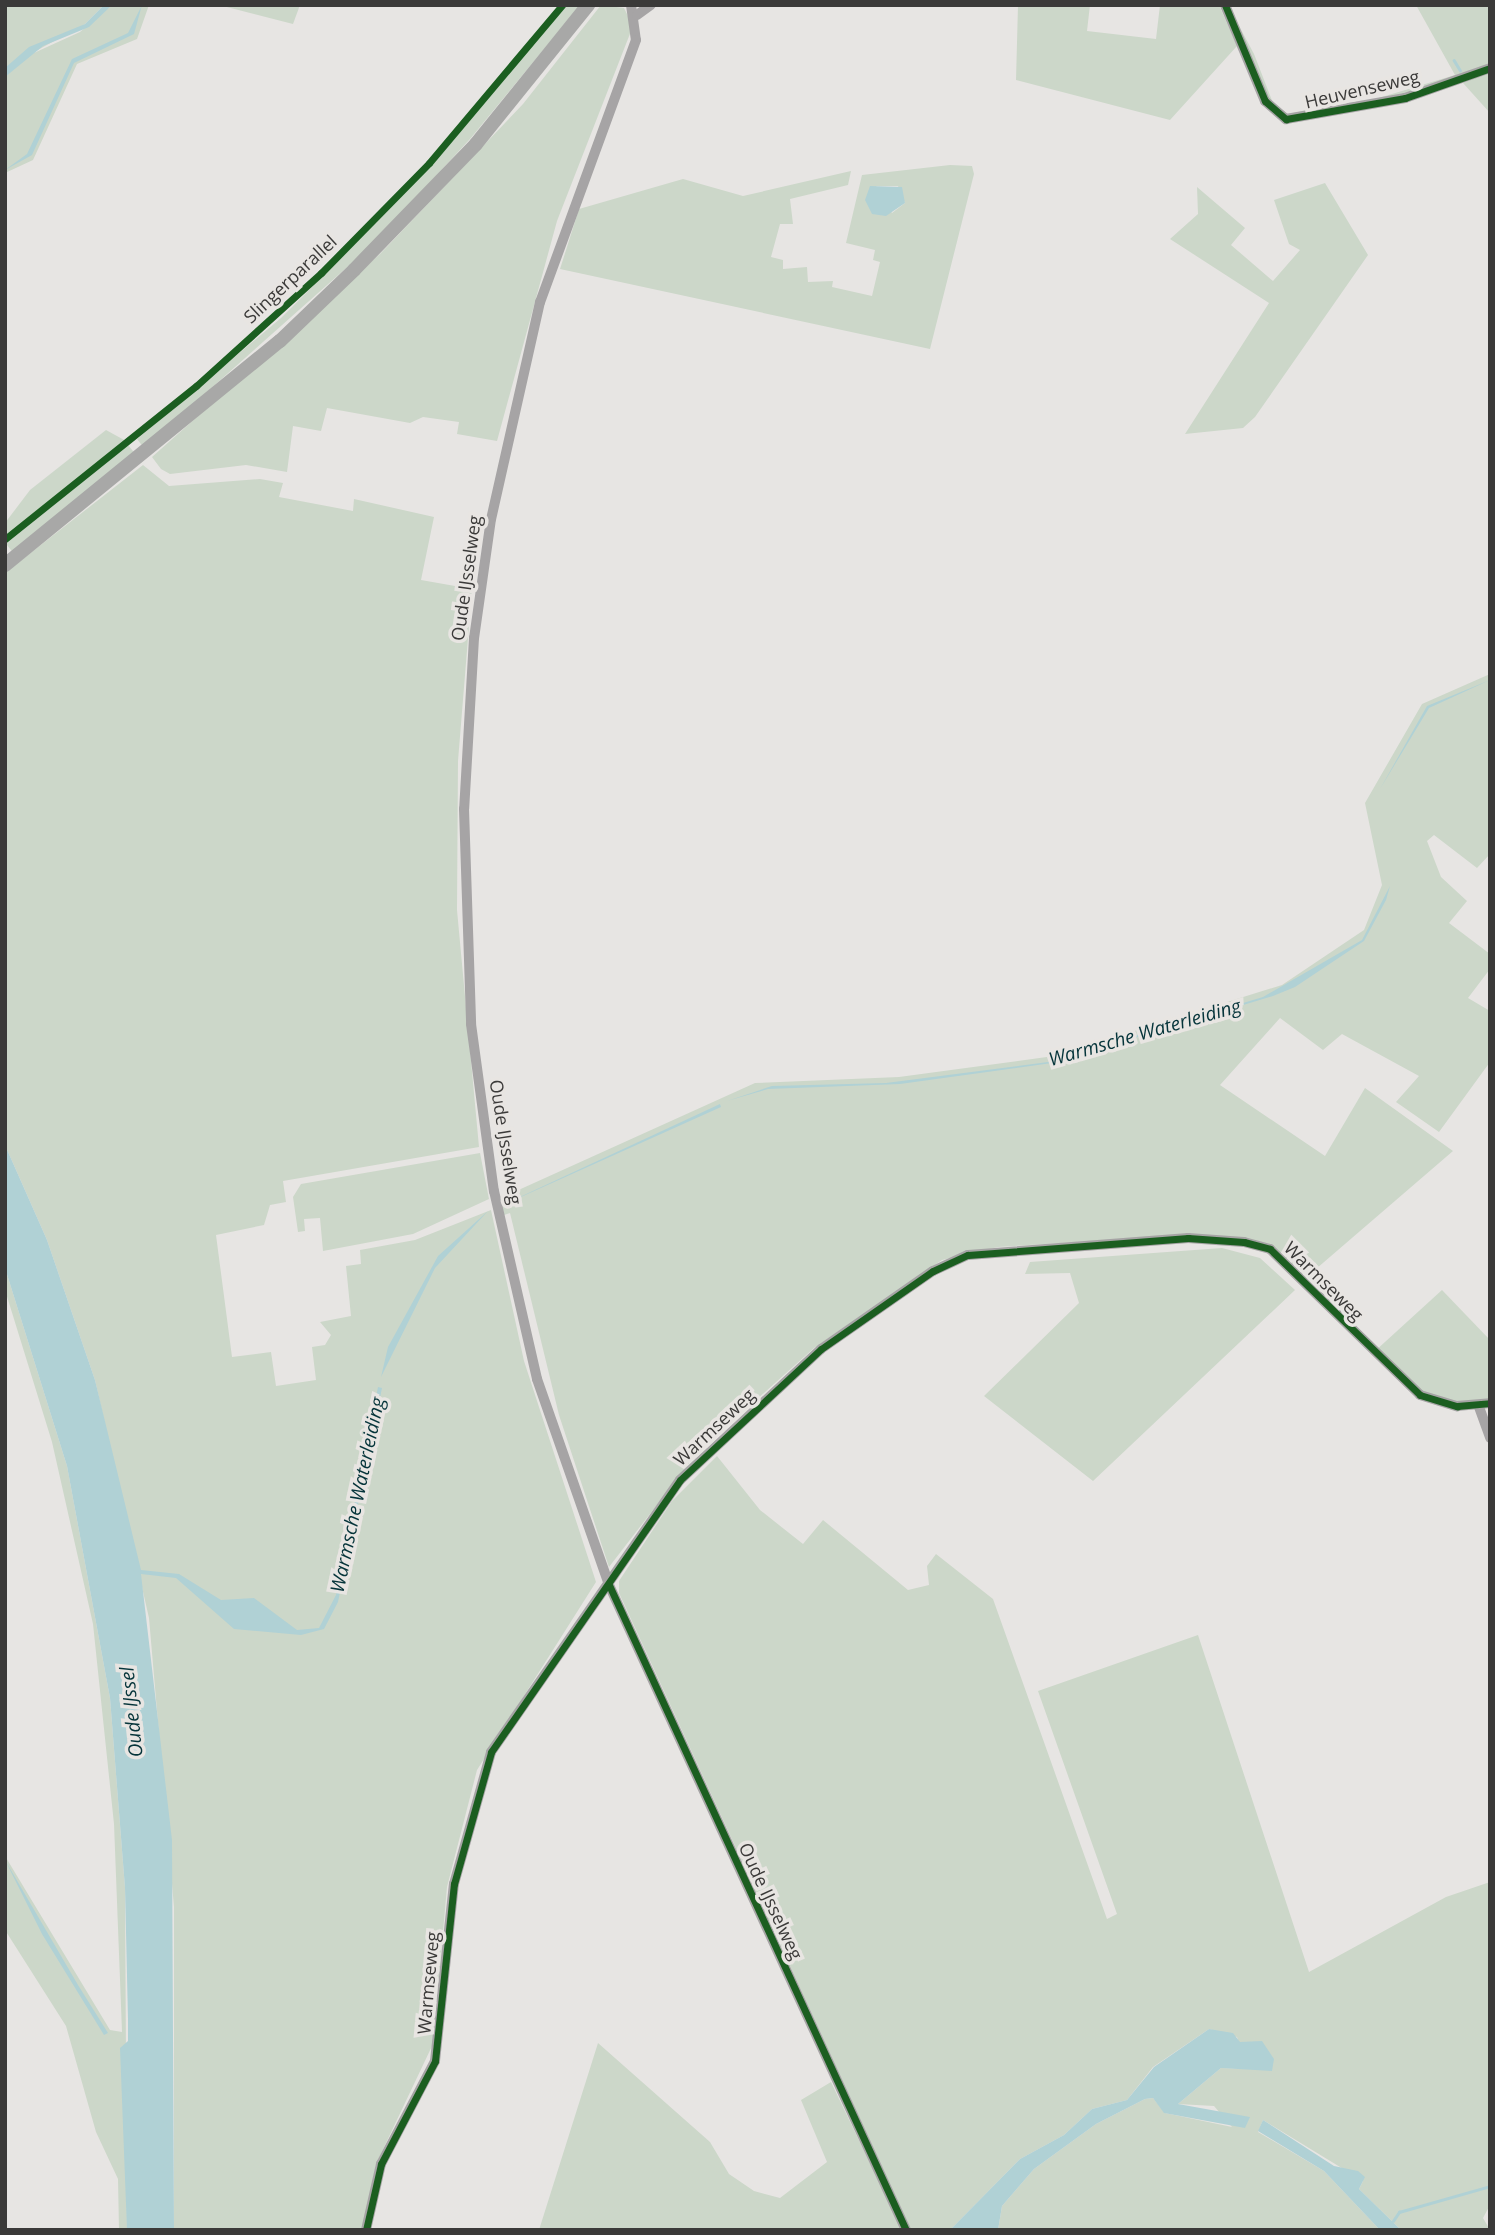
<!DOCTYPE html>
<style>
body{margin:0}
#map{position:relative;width:1495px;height:2235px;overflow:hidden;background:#e7e5e3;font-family:"Open Sans",sans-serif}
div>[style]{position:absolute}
.green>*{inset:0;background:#ccd7c9;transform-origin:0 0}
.water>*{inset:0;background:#b0d1d5}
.stream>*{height:2.5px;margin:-1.25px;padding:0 1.25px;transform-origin:1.25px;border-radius:1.25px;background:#b0d1d5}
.minor>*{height:10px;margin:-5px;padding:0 5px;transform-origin:5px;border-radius:5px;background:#a6a4a5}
.major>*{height:14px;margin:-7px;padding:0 7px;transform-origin:7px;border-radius:7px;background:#a8a8a7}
.cycleway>*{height:7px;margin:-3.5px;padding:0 3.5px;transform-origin:3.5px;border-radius:3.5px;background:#1b5e20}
span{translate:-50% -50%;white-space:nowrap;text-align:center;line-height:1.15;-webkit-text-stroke:7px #e8e5e2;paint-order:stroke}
.street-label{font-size:18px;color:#3b3a39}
.water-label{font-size:19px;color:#05343a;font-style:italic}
.frame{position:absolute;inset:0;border:7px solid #3b3a39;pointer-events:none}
</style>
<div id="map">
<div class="green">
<i style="clip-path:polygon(5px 5px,104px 5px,85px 24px,5px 68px)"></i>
<i style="clip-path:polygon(112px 5px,149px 5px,137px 39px,77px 64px,33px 160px,5px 173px,5px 77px,25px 57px,80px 32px)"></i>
<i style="clip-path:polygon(219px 5px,300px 5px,293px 24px)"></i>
<i style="clip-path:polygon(567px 5px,580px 5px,470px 139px,372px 245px,144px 448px,137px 439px,281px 318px,373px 226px)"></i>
<i style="clip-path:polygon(601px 5px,624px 8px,633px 26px,557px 221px,497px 441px,457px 434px,459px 422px,423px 417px,410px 423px,327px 408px,321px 431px,293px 426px,287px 472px,246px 465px,170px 474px,161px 469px,152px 457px,380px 254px,523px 104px)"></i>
<i style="clip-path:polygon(1018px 5px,1090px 5px,1087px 31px,1156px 39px,1160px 5px,1219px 5px,1237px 46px,1170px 120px,1016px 80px)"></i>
<i style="clip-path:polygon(1228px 5px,1254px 54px,1273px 103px,1288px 114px,1372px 100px,1455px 75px,1416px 5px,1490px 5px,1490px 65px,1417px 92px,1303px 116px,1278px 113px,1265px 92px)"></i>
<i style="clip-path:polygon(1490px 72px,1490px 113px,1463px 83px)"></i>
<i style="clip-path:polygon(evenodd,950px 165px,972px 166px,974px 174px,930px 349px,560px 269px,579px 209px,683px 179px,743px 196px,851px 171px,848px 185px,790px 199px,793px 224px,780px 224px,771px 257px,783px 260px,783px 269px,807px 267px,808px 282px,833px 281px,832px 287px,872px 296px,880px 262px,873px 260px,875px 250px,846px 243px,862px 175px,950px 165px,876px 186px,898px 186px,905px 203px,892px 213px,876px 186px)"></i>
<i style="clip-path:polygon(1325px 183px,1368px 255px,1255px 417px,1243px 428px,1185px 434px,1269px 303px,1170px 239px,1198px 214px,1197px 187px,1245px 228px,1231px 245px,1273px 281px,1300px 250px,1289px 244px,1274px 200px)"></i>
<i style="clip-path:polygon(106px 430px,126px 441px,5px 535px,5px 523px,30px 490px)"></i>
<i style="left:128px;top:445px;width:13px;height:157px;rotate:51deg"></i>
<i style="clip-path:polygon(143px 465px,169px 486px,260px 479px,283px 483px,279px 497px,353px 511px,354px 499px,434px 517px,421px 580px,472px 589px,458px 761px,457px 910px,479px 1147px,283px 1181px,286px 1202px,270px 1205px,264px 1225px,216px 1235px,232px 1357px,271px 1352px,276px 1386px,316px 1380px,312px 1347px,325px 1345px,331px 1335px,320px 1322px,351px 1316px,346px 1266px,361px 1264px,360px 1250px,415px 1240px,491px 1210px,524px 1361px,596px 1582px,477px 1770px,447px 1887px,433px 2044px,376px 2164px,363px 2230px,174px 2230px,174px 1907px,149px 1618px,95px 1380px,47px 1240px,5px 1145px,5px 573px)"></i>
<i style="clip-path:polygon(1490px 674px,1490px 854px,1477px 868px,1434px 835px,1427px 841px,1441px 877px,1467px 901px,1449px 923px,1490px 954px,1490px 969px,1468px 998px,1490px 1011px,1490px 1062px,1439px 1132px,1396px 1102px,1419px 1076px,1342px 1034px,1323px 1050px,1280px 1018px,1220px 1085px,1325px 1156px,1365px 1088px,1453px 1151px,1302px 1281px,1266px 1244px,1141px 1238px,998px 1247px,942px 1260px,814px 1348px,697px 1453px,609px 1567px,559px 1415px,510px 1213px,504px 1215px,501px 1198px,755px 1083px,899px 1077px,1054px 1056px,1282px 985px,1364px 930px,1382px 885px,1365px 803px,1422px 704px)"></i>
<i style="clip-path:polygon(480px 1153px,489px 1199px,413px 1234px,323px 1251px,320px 1218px,304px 1219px,305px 1231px,298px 1232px,293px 1197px,301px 1184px)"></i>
<i style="clip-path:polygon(1222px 1248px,1260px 1258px,1295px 1290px,1093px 1481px,984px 1396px,1079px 1303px,1070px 1273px,1025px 1274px,1030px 1262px)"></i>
<i style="clip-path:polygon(5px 1268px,67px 1466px,110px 1698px,125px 1888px,127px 2230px,119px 2230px,118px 2179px,96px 2132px,66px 2026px,5px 1930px,5px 1856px,110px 2030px,122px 2032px,114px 1824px,93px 1624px,52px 1442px,5px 1290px)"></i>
<i style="clip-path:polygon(1442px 1290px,1490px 1340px,1490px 1399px,1460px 1403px,1421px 1392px,1374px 1352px)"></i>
<i style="clip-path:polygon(717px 1456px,760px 1510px,803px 1544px,823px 1520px,908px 1590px,929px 1585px,927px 1566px,936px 1554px,993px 1599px,1107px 1919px,1117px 1914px,1038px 1691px,1198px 1635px,1309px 1972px,1446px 1897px,1490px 1882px,1490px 2205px,1483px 2218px,1490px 2230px,1401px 2230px,1359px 2189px,1363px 2181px,1263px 2120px,1258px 2132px,1324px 2171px,1380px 2230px,998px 2230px,1002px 2206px,1034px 2169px,1096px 2124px,1145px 2099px,1153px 2098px,1165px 2113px,1232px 2127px,1214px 2106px,1178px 2104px,1221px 2068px,1248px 2069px,1237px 2037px,1209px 2029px,1153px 2067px,1127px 2100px,1092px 2109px,1064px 2135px,1020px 2159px,950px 2230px,911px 2230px,619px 1593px,619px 1581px,672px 1501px)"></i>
<i style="clip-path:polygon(598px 2043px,710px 2142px,729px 2174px,754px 2191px,780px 2198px,827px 2162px,801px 2100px,831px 2082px,902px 2230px,539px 2230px)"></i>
</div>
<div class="water">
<i style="clip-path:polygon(104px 5px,112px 5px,89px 27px,43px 46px,5px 77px,5px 68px,29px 47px,85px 24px)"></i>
<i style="clip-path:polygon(142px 5px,134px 34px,74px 63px,32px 155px,5px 170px,27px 154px,72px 59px,128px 33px)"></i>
<i style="clip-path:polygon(870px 186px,902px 187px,905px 203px,886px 216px,872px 214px,865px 200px)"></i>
<i style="clip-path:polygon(1490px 680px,1429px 708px,1380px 789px,1427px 706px)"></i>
<i style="clip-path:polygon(1390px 886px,1386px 900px,1364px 941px,1295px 987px,1273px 996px,1052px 1063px,900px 1084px,768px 1089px,727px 1101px,772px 1086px,886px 1083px,1048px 1062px,1263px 997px,1362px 940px)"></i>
<i style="clip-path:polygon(720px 1104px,721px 1107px,505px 1204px,522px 1196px)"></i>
<i style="clip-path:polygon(5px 1145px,47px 1240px,95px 1380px,141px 1570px,179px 1574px,221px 1600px,254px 1598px,297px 1630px,319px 1628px,336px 1595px,378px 1387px,382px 1388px,338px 1602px,324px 1629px,301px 1635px,234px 1629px,176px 1578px,141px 1574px,172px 1840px,174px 2230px,127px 2230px,120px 2048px,128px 2041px,128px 2020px,125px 1888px,110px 1698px,67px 1466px,5px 1268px)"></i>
<i style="clip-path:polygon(488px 1211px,435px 1268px,381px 1377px,388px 1347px,438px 1256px)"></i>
<i style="clip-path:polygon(5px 1860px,78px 1985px,108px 2033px,104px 2035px,42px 1934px)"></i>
<i style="clip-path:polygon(1209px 2029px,1233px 2033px,1240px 2042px,1262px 2041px,1274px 2059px,1272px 2071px,1221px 2068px,1178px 2104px,1250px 2117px,1245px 2128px,1164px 2113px,1153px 2098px,1145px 2099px,1096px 2124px,1034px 2169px,1002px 2206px,998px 2230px,950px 2230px,1020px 2159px,1064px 2135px,1092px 2109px,1127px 2100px,1154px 2067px)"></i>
<i style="clip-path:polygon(1263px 2120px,1334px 2166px,1358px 2171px,1365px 2177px,1359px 2189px,1401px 2230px,1380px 2230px,1324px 2171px,1258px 2131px)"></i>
</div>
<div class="stream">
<i style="left:1454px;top:60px;width:12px;rotate:59deg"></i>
<i style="left:1393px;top:2221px;width:11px;rotate:-56deg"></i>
<i style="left:1399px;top:2212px;width:95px;rotate:-15.9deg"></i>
</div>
<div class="minor">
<i style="left:631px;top:5px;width:35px;rotate:82deg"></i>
<i style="left:636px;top:40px;width:279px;rotate:110.1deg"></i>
<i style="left:540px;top:302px;width:222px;rotate:102.7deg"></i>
<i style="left:491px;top:519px;width:120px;rotate:98.1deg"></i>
<i style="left:474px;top:638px;width:171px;rotate:93.3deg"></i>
<i style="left:464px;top:809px;width:215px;rotate:88.1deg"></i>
<i style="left:471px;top:1024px;width:169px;rotate:82.2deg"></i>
<i style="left:494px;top:1191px;width:193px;rotate:77.1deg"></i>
<i style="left:537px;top:1379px;width:218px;rotate:70.7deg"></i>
<i style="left:609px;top:1585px;width:710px;rotate:65.28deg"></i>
<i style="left:1225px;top:5px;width:104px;rotate:67.4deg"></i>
<i style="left:1265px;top:101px;width:28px;rotate:41deg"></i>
<i style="left:1286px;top:119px;width:121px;rotate:-10deg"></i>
<i style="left:1405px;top:98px;width:90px;rotate:-19.4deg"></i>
<i style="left:637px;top:15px;width:17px;rotate:-36deg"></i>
<i style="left:1479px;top:1407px;width:33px;rotate:70deg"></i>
<i style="left:366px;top:2230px;width:68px;rotate:-77.2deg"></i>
<i style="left:381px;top:2164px;width:116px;rotate:-62.3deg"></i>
<i style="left:435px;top:2061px;width:178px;rotate:-83.9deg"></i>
<i style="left:454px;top:1884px;width:137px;rotate:-74.3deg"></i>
<i style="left:491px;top:1752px;width:331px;rotate:-55.2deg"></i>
<i style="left:680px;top:1480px;width:192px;rotate:-42.9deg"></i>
<i style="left:821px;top:1349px;width:136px;rotate:-34.9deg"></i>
<i style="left:933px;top:1271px;width:38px;rotate:-25deg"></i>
<i style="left:968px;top:1255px;width:221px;rotate:-4.4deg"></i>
<i style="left:1188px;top:1238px;width:56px;rotate:4.1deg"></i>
<i style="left:1244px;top:1242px;width:27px;rotate:15deg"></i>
<i style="left:1270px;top:1249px;width:209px;rotate:44.2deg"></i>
<i style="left:1420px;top:1395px;width:39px;rotate:17deg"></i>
<i style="left:1457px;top:1406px;width:33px;rotate:-5deg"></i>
</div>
<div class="major">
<i style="left:5px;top:565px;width:355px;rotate:-39.2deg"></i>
<i style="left:280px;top:341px;width:103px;rotate:-43.8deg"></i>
<i style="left:354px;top:270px;width:175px;rotate:-45.9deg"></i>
<i style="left:476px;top:144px;width:179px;rotate:-51.1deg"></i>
</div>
<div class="cycleway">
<i style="left:1225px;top:5px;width:104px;rotate:67.4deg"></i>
<i style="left:1265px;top:101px;width:28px;rotate:41deg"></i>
<i style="left:1286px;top:119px;width:121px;rotate:-10deg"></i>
<i style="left:1405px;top:98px;width:90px;rotate:-19.4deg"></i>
<i style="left:5px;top:539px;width:245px;rotate:-38.7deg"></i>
<i style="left:196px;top:386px;width:169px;rotate:-42.1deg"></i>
<i style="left:321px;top:273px;width:154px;rotate:-45.5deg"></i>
<i style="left:429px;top:163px;width:207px;rotate:-49.9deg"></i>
<i style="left:609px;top:1585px;width:710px;rotate:65.28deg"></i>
<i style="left:366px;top:2230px;width:68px;rotate:-77.2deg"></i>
<i style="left:381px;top:2164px;width:116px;rotate:-62.3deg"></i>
<i style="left:435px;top:2061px;width:178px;rotate:-83.9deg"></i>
<i style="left:454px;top:1884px;width:137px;rotate:-74.3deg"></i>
<i style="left:491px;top:1752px;width:331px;rotate:-55.2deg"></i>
<i style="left:680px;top:1480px;width:192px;rotate:-42.9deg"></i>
<i style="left:821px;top:1349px;width:136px;rotate:-34.9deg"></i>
<i style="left:933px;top:1271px;width:38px;rotate:-25deg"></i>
<i style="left:968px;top:1255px;width:221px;rotate:-4.4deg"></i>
<i style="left:1188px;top:1238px;width:56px;rotate:4.1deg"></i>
<i style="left:1244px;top:1242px;width:27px;rotate:15deg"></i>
<i style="left:1270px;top:1249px;width:209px;rotate:44.2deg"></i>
<i style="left:1420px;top:1395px;width:39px;rotate:17deg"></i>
<i style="left:1457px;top:1406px;width:33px;rotate:-5deg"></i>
</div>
<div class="street-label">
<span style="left:1362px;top:89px;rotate:-13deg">Heuvenseweg</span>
<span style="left:290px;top:279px;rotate:-43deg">Slingerparallel</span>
<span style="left:466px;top:578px;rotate:-82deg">Oude IJsselweg</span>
<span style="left:506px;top:1142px;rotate:81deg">Oude IJsselweg</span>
<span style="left:1324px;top:1281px;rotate:45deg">Warmseweg</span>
<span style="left:714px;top:1427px;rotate:-43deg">Warmseweg</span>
<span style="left:771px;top:1901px;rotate:65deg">Oude IJsselweg</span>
<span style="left:428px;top:1983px;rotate:-85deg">Warmseweg</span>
</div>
<div class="water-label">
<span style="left:1145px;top:1033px;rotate:-16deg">Warmsche Waterleiding</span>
<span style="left:358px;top:1495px;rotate:-78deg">Warmsche Waterleiding</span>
<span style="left:132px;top:1712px;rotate:-96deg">Oude IJssel</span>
</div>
<div class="frame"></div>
</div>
